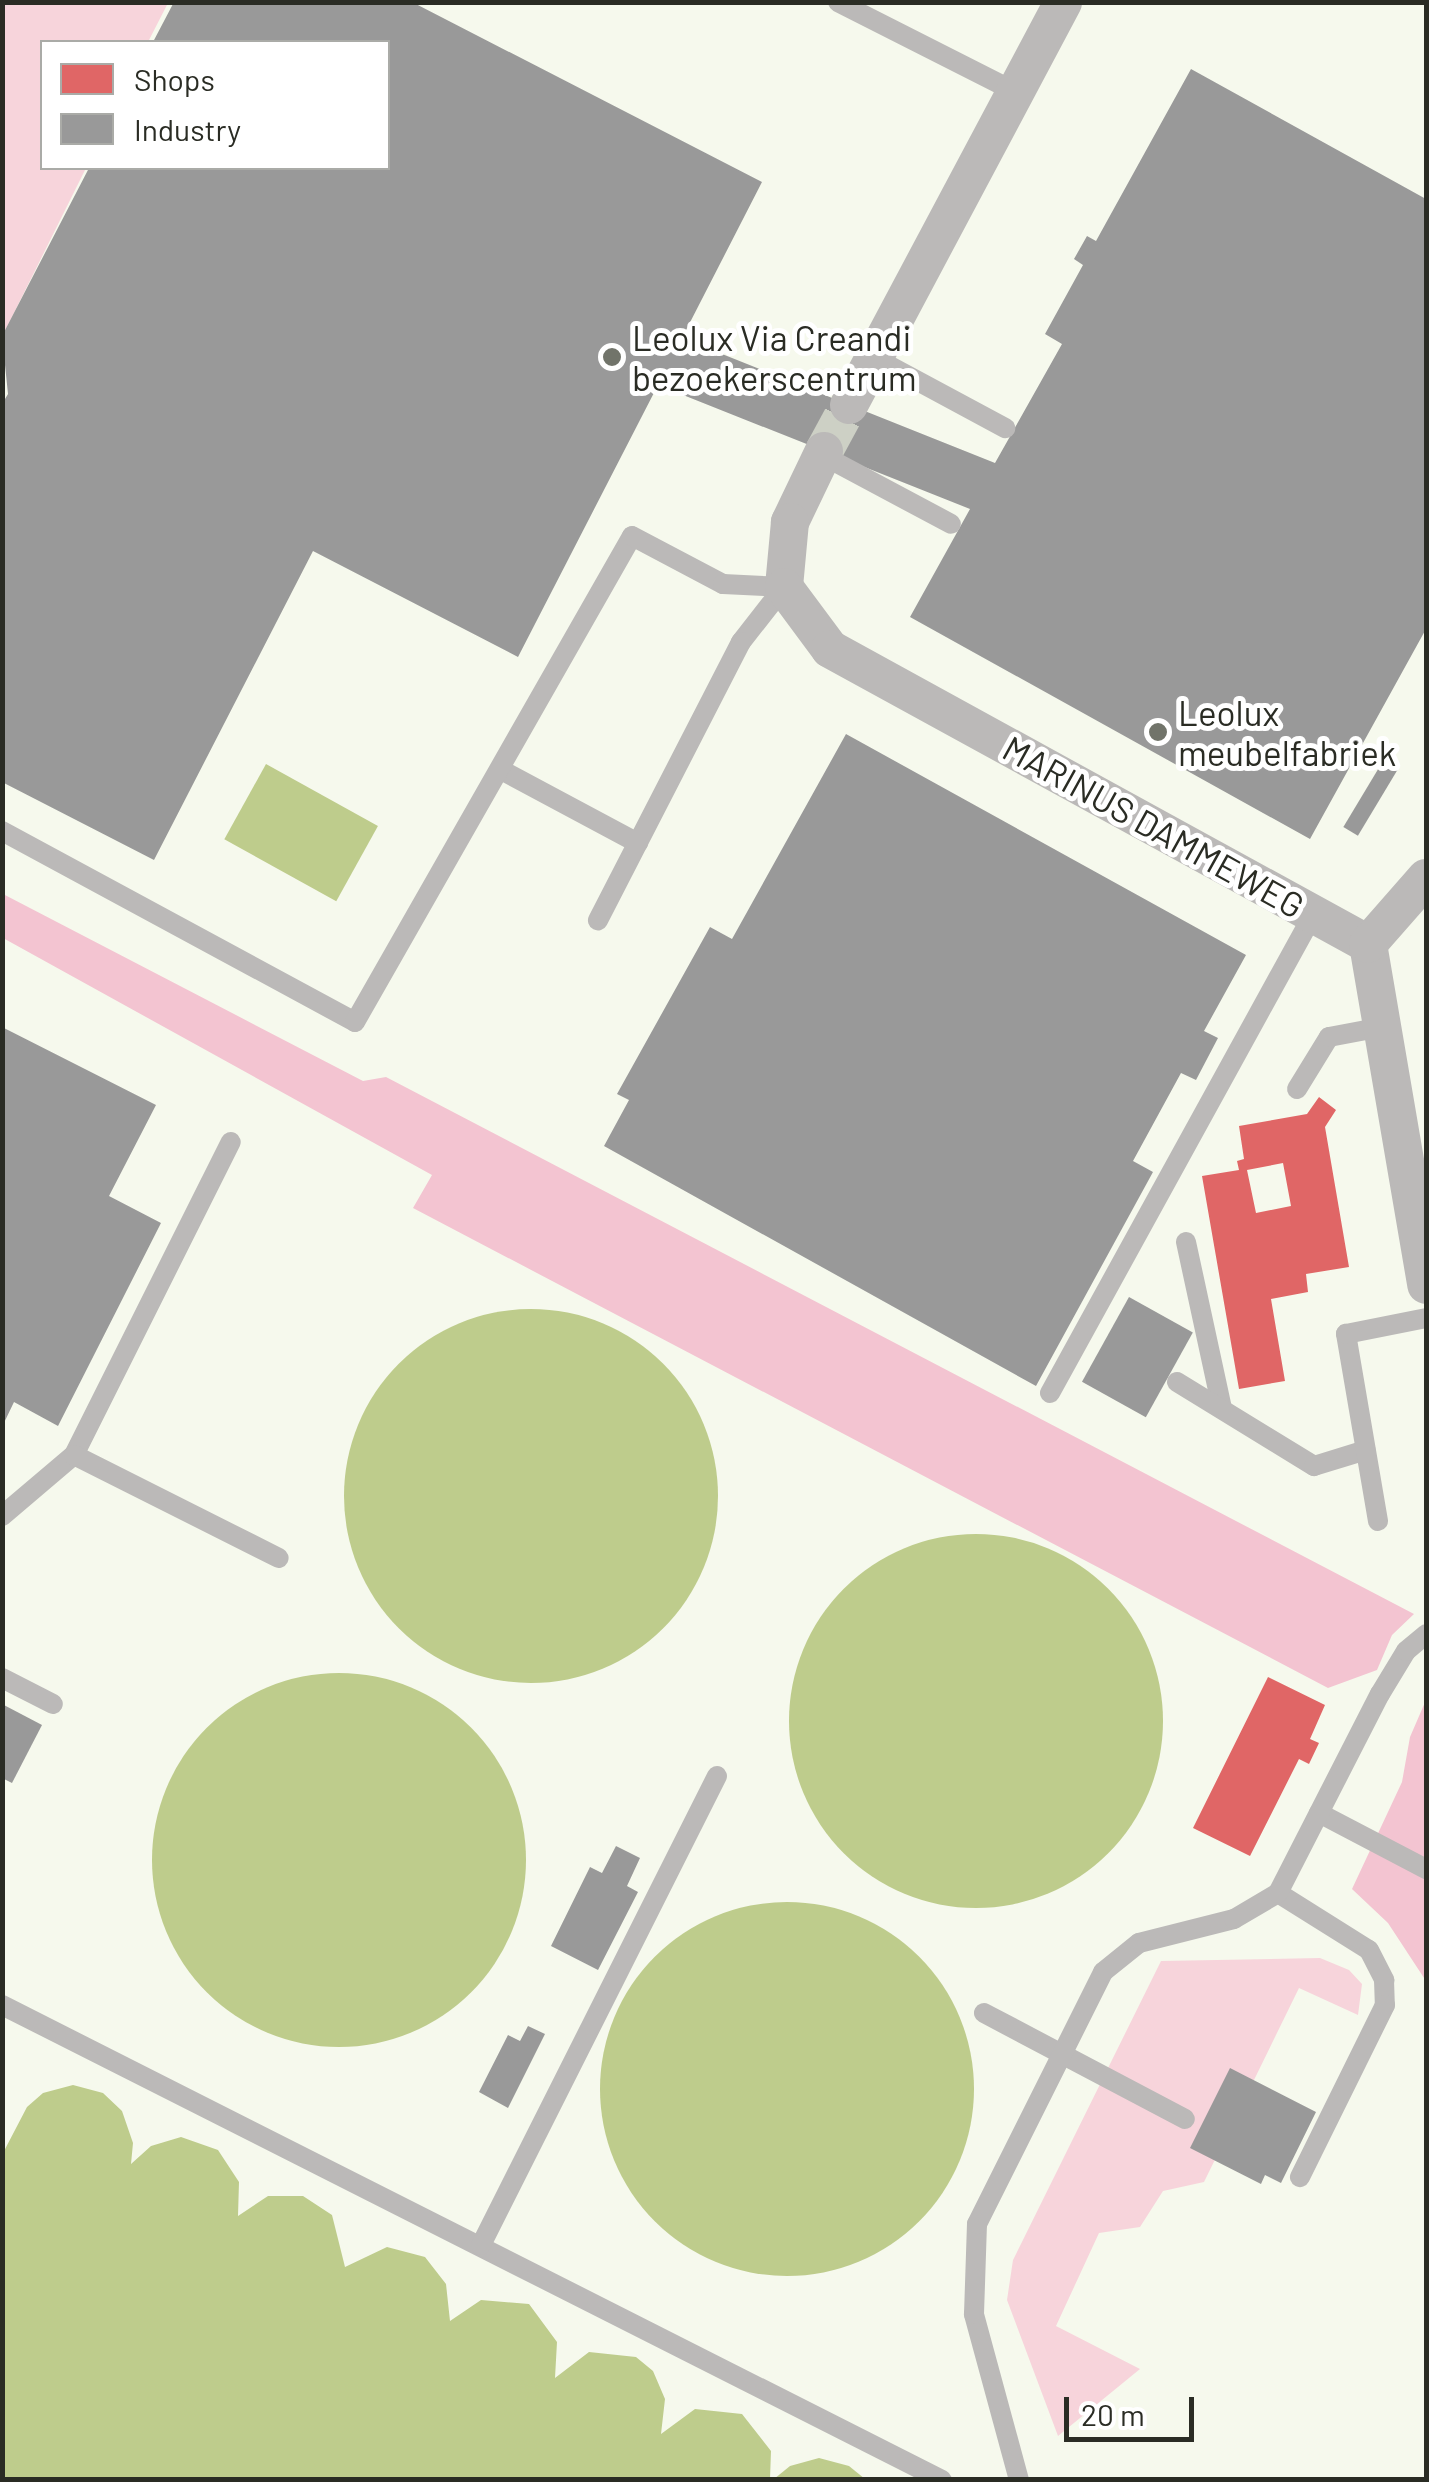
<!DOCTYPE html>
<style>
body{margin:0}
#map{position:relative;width:1429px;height:2482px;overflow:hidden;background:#f6f9ed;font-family:Barlow,sans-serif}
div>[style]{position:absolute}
.green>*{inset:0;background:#f7d4db}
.forest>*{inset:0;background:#f3c4d1}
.water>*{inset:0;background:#becc8c;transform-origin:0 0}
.round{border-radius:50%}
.shops>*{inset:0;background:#e06666}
.industry>*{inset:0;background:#999;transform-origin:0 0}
.minor-tunnel>*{height:38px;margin-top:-19px;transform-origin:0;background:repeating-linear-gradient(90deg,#cdd0c5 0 38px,transparent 0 57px)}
.service>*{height:20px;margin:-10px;padding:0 10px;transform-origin:10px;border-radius:10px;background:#bbb9b8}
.minor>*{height:38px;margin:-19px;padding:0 19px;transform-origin:19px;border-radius:19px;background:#bbb9b8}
.dots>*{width:28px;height:28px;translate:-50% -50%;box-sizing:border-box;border:5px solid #fff;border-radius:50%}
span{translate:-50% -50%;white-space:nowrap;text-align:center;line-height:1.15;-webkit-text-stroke:10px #fff;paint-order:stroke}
.poi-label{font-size:35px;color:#2a2c24}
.left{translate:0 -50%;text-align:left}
.street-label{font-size:35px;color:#2a2c24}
.frame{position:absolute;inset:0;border:5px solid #2a2c24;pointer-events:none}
.legend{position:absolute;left:40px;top:40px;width:350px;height:130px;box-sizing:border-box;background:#fff;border:2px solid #aaaba7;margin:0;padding:12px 18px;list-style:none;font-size:30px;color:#2a2c24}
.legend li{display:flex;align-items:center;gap:20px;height:50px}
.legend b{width:50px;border:2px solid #aaaba7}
.scale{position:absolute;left:1064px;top:2397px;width:130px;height:45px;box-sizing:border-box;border:5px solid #2a2c24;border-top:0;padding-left:12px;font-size:30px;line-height:35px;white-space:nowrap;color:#2a2c24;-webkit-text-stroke:8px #fff;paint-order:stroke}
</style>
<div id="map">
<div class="green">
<i style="clip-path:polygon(3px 3px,168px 3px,148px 42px,42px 42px,42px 168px,86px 168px,3px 335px)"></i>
<i style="clip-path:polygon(1320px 1958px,1349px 1970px,1362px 1984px,1358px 2015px,1299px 1988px,1204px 2182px,1163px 2191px,1140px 2227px,1099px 2233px,1056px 2326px,1140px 2369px,1058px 2436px,1007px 2300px,1013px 2260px,1161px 1961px)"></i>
</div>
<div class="forest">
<i style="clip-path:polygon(3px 894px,363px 1081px,386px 1077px,1414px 1614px,1392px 1635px,1377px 1670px,1328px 1688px,413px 1208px,432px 1175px,3px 938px)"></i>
<i style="clip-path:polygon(1426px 1700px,1426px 1981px,1388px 1923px,1352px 1889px,1402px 1782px,1410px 1737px)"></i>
</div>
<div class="water">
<i style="left:266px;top:764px;width:128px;height:86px;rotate:29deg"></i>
<i class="round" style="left:344px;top:1309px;width:374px;height:374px"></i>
<i class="round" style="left:789px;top:1534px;width:374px;height:374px"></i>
<i class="round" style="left:152px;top:1673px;width:374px;height:374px"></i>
<i class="round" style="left:600px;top:1902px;width:374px;height:374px"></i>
<i style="clip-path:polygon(73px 2085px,103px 2093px,122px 2111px,133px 2143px,131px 2164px,151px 2146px,181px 2137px,218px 2150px,239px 2182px,238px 2216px,268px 2196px,303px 2196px,332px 2215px,345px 2267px,387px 2247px,425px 2257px,446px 2284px,450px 2321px,481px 2300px,529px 2304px,557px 2342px,555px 2378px,589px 2352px,636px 2357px,653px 2371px,665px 2399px,661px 2434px,695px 2409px,742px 2414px,771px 2451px,770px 2479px,3px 2479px,3px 2153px,27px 2107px,43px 2093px)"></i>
<i style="clip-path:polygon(819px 2458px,849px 2466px,865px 2479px,774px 2479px,790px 2466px)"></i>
</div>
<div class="shops">
<i style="clip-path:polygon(evenodd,1319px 1097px,1336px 1110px,1325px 1127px,1349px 1267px,1306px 1274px,1308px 1292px,1271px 1299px,1285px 1381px,1239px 1389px,1202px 1176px,1239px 1170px,1237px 1161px,1244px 1159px,1239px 1126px,1307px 1114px,1319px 1097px,1283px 1163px,1291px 1206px,1256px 1213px,1247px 1170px,1283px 1163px)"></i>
<i style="clip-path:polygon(1268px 1677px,1325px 1705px,1310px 1739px,1319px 1743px,1309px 1764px,1299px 1759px,1250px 1856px,1193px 1828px)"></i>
</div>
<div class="industry">
<i style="clip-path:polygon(174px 2px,412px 2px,762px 182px,682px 338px,995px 463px,1062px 344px,1045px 334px,1083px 265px,1074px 259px,1087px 236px,1096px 241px,1191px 69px,1426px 199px,1426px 629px,1310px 839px,910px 617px,970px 509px,658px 385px,518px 657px,313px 551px,154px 860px,2px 782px,2px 404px,8px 394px,2px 336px,89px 168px,388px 168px,388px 42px,153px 42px)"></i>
<i style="clip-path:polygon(846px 734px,1246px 955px,1204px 1031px,1218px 1038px,1196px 1080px,1181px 1073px,1133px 1161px,1153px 1172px,1036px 1386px,604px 1146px,629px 1100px,617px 1094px,710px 927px,732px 939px)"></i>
<i style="left:1383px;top:761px;width:17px;height:77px;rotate:31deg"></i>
<i style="clip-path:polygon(2px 1027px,156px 1105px,109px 1196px,161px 1223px,58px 1426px,14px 1402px,2px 1427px)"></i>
<i style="left:1129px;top:1297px;width:73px;height:97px;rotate:29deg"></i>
<i style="clip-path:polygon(2px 1704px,42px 1725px,12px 1783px,2px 1778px)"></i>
<i style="clip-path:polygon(616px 1846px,640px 1858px,627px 1886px,638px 1892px,598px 1970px,551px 1946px,590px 1867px,602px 1873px)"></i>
<i style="clip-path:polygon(528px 2026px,545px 2034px,508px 2108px,479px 2092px,508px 2035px,520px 2041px)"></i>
<i style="clip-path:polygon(1230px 2068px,1316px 2112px,1281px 2183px,1265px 2175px,1261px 2184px,1190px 2148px)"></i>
</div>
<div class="minor-tunnel">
<i style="left:824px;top:451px;width:52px;rotate:-61.5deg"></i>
</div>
<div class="service">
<i style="left:838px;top:2px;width:201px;rotate:26.9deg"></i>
<i style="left:875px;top:358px;width:148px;rotate:28.3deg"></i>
<i style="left:822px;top:455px;width:146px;rotate:28.1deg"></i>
<i style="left:503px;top:771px;width:153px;rotate:28.1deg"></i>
<i style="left:2px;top:831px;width:401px;rotate:28.4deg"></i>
<i style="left:355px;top:1022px;width:559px;rotate:-60.32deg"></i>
<i style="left:632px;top:536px;width:103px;rotate:27.8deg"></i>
<i style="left:723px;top:584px;width:61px;rotate:2.8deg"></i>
<i style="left:784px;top:587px;width:70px;rotate:128deg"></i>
<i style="left:741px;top:642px;width:313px;rotate:117.2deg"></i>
<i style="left:1297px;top:1089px;width:61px;rotate:-58.4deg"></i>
<i style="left:1329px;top:1037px;width:54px;rotate:-10.7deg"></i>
<i style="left:1186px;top:1242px;width:171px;rotate:77.8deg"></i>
<i style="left:1177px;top:1382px;width:161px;rotate:31.5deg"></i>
<i style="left:1314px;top:1466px;width:54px;rotate:-17.1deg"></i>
<i style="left:1050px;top:1393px;width:548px;rotate:-61.19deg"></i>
<i style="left:74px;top:1455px;width:350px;rotate:-63.4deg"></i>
<i style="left:2px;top:1516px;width:94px;rotate:-40.3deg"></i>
<i style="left:74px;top:1455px;width:229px;rotate:26.7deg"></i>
<i style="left:1378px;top:1521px;width:190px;rotate:-99.7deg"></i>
<i style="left:1346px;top:1334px;width:82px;rotate:-11.3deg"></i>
<i style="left:2px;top:1678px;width:57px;rotate:27deg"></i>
<i style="left:1319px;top:1813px;width:121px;rotate:27.6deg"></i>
<i style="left:1278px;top:1893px;width:107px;rotate:32.1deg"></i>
<i style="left:1369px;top:1950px;width:34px;rotate:63deg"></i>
<i style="left:1384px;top:1980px;width:25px;rotate:88deg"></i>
<i style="left:1385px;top:2005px;width:192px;rotate:116.3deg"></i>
<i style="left:2px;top:2005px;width:1053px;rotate:26.81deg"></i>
<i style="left:984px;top:2013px;width:227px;rotate:27.8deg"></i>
<i style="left:481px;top:2245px;width:525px;rotate:-63.29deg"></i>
<i style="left:1019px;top:2480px;width:172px;rotate:-105.2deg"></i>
<i style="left:974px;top:2314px;width:90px;rotate:-88.1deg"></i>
<i style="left:977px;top:2224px;width:282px;rotate:-63.4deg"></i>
<i style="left:1103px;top:1972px;width:46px;rotate:-38.9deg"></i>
<i style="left:1139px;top:1943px;width:98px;rotate:-14.2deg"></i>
<i style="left:1234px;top:1919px;width:51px;rotate:-30.6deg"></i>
<i style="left:1278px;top:1893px;width:224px;rotate:-62.9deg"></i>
<i style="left:1380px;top:1694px;width:50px;rotate:-58.8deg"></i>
<i style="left:1406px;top:1651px;width:26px;rotate:-40deg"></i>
</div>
<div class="minor">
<i style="left:849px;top:405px;width:456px;rotate:-62deg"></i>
<i style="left:824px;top:451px;width:79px;rotate:115.6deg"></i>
<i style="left:790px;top:522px;width:65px;rotate:95.3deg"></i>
<i style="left:784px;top:587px;width:77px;rotate:53.4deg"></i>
<i style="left:830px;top:649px;width:614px;rotate:28.74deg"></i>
<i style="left:1368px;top:944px;width:346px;rotate:80.3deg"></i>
<i style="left:1368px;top:944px;width:88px;rotate:-48.7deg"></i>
</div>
<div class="dots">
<i style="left:612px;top:357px;background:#71746a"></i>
<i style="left:1158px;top:732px;background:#71746a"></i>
</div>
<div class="poi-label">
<span class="left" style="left:632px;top:357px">Leolux Via Creandi<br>bezoekerscentrum</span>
<span class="left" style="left:1178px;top:732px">Leolux<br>meubelfabriek</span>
</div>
<div class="street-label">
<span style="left:1154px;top:826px;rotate:29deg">MARINUS DAMMEWEG</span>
</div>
<div class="frame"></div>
<ul class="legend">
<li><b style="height:28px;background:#e06666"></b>Shops</li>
<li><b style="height:28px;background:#999"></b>Industry</li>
</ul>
<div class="scale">20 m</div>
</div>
